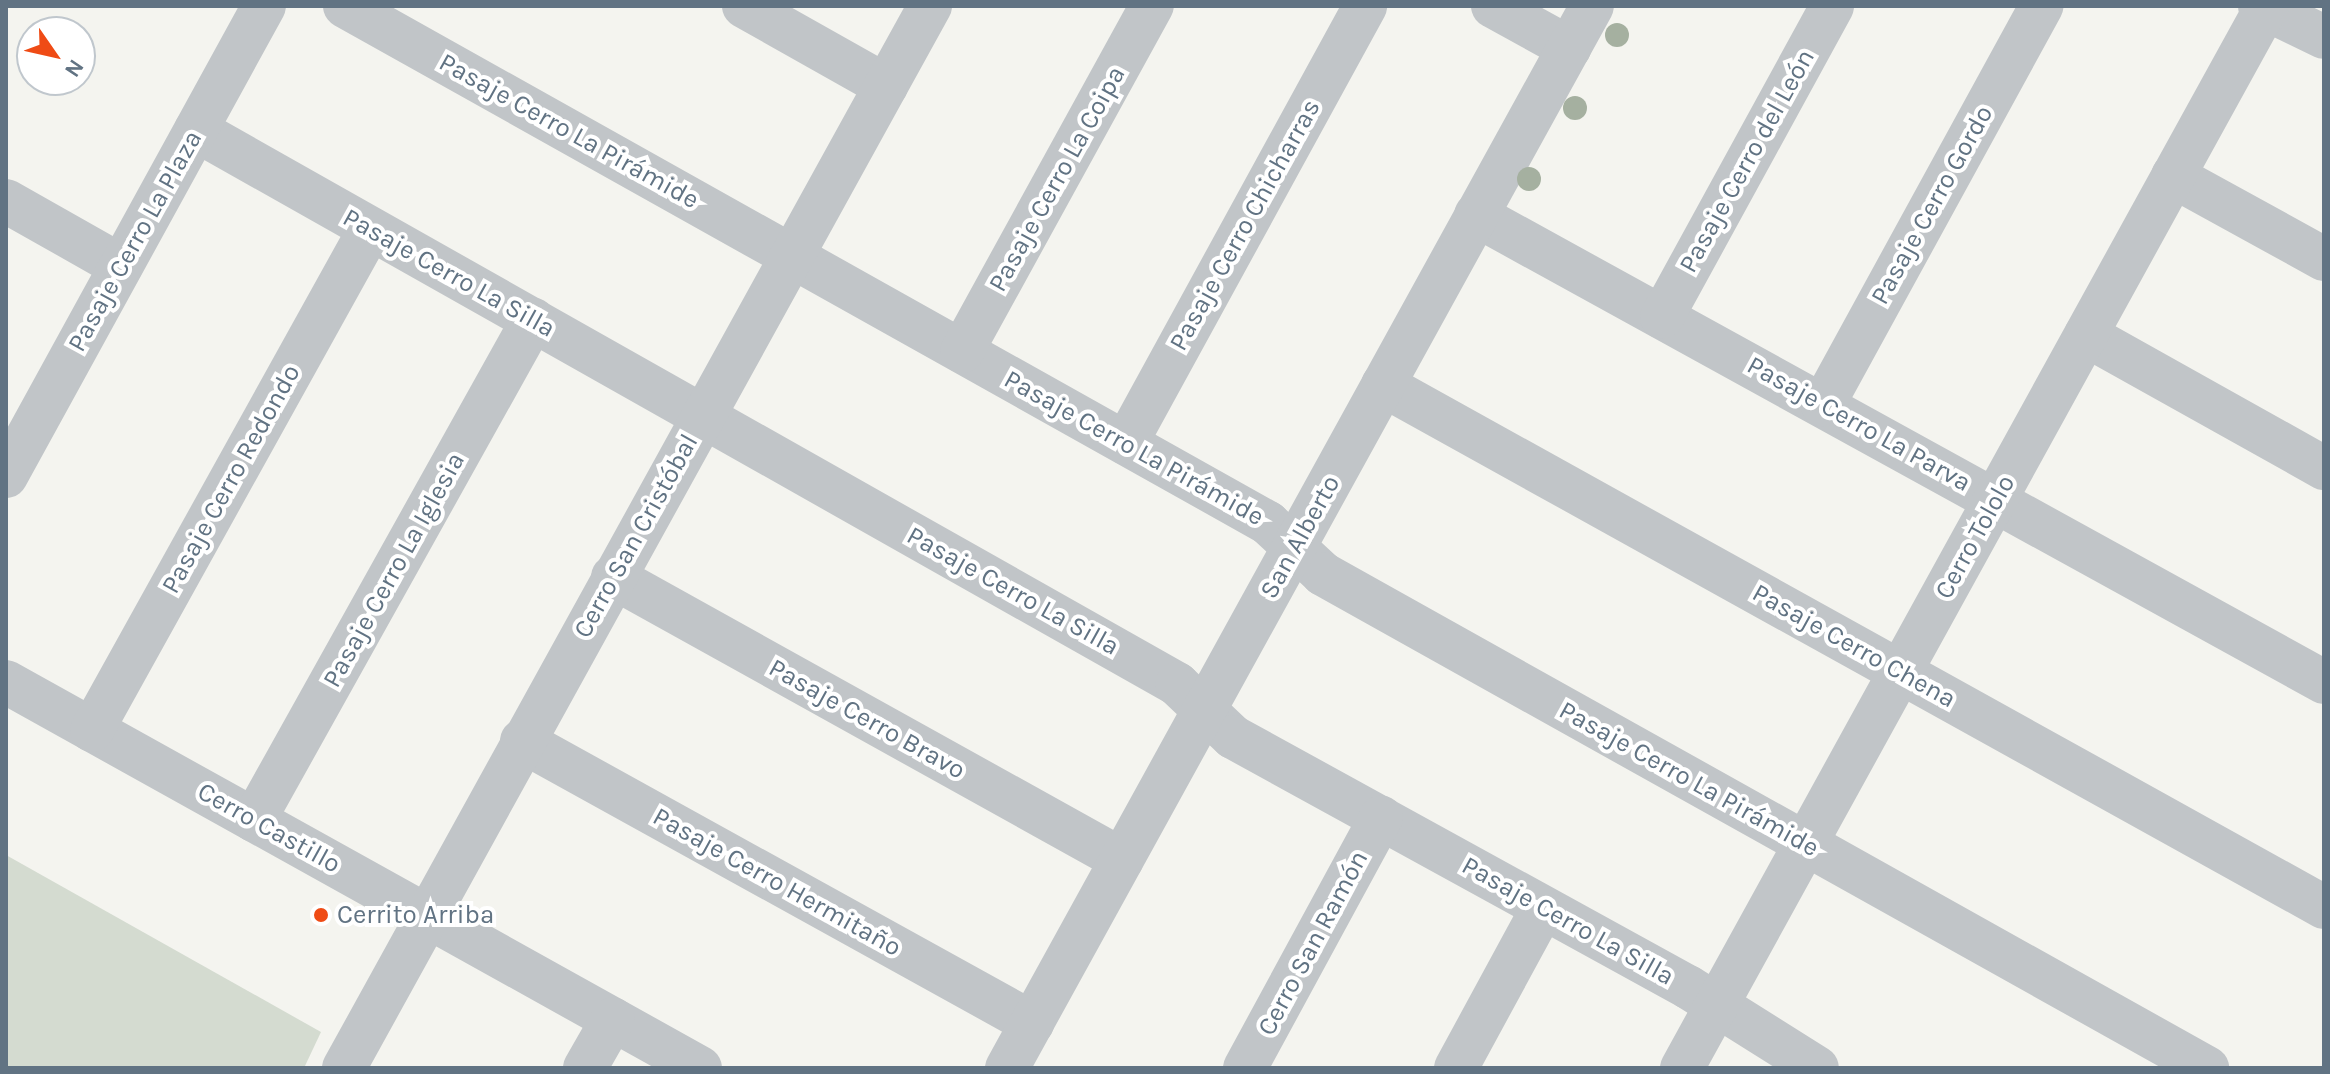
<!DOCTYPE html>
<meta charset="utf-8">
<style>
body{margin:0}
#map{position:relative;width:2330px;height:1074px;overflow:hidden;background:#f4f4ef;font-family:Karla,sans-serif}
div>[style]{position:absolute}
.green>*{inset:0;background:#d4dbd0}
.minor>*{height:44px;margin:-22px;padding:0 22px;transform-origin:22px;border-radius:22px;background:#c1c5c8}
.trees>*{width:24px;height:24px;margin:-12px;border-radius:50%;background:#a5b0a0}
.dots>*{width:22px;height:22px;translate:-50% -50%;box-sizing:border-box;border:4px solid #fff;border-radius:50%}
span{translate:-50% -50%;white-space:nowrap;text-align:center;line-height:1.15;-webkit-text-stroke:8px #fff;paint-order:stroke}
.street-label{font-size:26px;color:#617383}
.poi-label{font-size:26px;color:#617383}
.left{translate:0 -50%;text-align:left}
.frame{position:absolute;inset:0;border:8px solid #617383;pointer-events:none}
.north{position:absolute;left:16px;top:16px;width:80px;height:80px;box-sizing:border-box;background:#fff;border:2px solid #c0c7cd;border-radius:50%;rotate:124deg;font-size:22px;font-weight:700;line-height:32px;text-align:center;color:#617383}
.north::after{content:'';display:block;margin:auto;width:28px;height:36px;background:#ef4b15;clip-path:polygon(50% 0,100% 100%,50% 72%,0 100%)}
</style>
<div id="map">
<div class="green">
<i style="clip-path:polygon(6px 855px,321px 1032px,304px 1068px,6px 1068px)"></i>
</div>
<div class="minor">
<i style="left:345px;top:6px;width:1058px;rotate:29.25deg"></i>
<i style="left:1268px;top:523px;width:75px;rotate:42.8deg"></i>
<i style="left:1323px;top:574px;width:1013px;rotate:29.2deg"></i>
<i style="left:744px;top:6px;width:163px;rotate:29.4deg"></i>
<i style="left:1493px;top:6px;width:87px;rotate:28.9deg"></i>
<i style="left:2260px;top:6px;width:71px;rotate:25.8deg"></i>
<i style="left:196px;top:130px;width:1127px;rotate:29.45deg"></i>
<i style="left:1177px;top:684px;width:77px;rotate:43.4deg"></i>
<i style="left:1233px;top:737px;width:519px;rotate:28.79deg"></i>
<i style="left:1688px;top:987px;width:152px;rotate:32.1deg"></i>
<i style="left:2173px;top:176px;width:172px;rotate:28.8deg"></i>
<i style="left:6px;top:201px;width:132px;rotate:29.5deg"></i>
<i style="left:1476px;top:215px;width:968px;rotate:28.84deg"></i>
<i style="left:1662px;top:317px;width:354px;rotate:-61.3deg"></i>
<i style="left:2086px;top:335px;width:273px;rotate:29.2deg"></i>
<i style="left:962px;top:351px;width:394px;rotate:-61.2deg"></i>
<i style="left:1383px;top:385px;width:1076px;rotate:29.02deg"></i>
<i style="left:1823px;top:405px;width:455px;rotate:-61.3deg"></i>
<i style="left:1126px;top:443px;width:498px;rotate:-61.3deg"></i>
<i style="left:6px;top:476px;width:536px;rotate:-61.24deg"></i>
<i style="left:613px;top:577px;width:582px;rotate:29.07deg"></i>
<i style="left:6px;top:682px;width:794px;rotate:29.08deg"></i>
<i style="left:92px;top:730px;width:573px;rotate:-60.97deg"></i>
<i style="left:522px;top:741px;width:583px;rotate:28.94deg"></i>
<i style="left:254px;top:820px;width:573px;rotate:-60.84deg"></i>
<i style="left:344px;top:1068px;width:1213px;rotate:-61.11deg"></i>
<i style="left:585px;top:1068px;width:56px;rotate:-60.3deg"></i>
<i style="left:1007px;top:1068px;width:1212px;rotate:-61.15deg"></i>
<i style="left:1245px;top:1068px;width:285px;rotate:-61.5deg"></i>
<i style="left:1456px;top:1068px;width:182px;rotate:-61.5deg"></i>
<i style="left:1682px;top:1068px;width:1212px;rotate:-61.15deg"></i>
</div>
<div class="trees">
<i style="left:1617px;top:35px"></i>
<i style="left:1575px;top:108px"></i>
<i style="left:1529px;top:179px"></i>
</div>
<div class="dots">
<i style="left:321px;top:915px;background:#ef4b15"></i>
</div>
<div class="street-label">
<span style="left:569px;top:131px;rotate:29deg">Pasaje Cerro La Pirámide</span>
<span style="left:1747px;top:161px;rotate:-61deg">Pasaje Cerro del León</span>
<span style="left:1057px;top:179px;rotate:-61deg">Pasaje Cerro La Coipa</span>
<span style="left:1932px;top:205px;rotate:-61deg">Pasaje Cerro Gordo</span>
<span style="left:1245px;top:225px;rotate:-61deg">Pasaje Cerro Chicharras</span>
<span style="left:135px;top:241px;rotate:-61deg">Pasaje Cerro La Plaza</span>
<span style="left:449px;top:273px;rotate:29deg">Pasaje Cerro La Silla</span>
<span style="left:1859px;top:424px;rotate:29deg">Pasaje Cerro La Parva</span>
<span style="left:1134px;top:448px;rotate:29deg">Pasaje Cerro La Pirámide</span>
<span style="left:231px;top:479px;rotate:-61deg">Pasaje Cerro Redondo</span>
<span style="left:636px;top:536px;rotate:-61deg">Cerro San Cristóbal</span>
<span style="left:1300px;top:537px;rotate:-61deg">San Alberto</span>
<span style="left:1975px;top:537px;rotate:-61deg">Cerro Tololo</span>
<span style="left:394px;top:570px;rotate:-61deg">Pasaje Cerro La Iglesia</span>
<span style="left:1013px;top:591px;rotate:29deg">Pasaje Cerro La Silla</span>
<span style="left:1854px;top:646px;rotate:29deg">Pasaje Cerro Chena</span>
<span style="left:867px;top:719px;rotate:29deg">Pasaje Cerro Bravo</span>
<span style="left:1689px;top:779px;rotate:29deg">Pasaje Cerro La Pirámide</span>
<span style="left:269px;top:828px;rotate:29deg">Cerro Castillo</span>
<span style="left:777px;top:882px;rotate:29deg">Pasaje Cerro Hermitaño</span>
<span style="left:1568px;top:921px;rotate:29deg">Pasaje Cerro La Silla</span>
<span style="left:1313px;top:943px;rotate:-62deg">Cerro San Ramón</span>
</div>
<div class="poi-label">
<span class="left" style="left:337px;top:915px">Cerrito Arriba</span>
</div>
<div class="frame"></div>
<div class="north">N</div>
</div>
